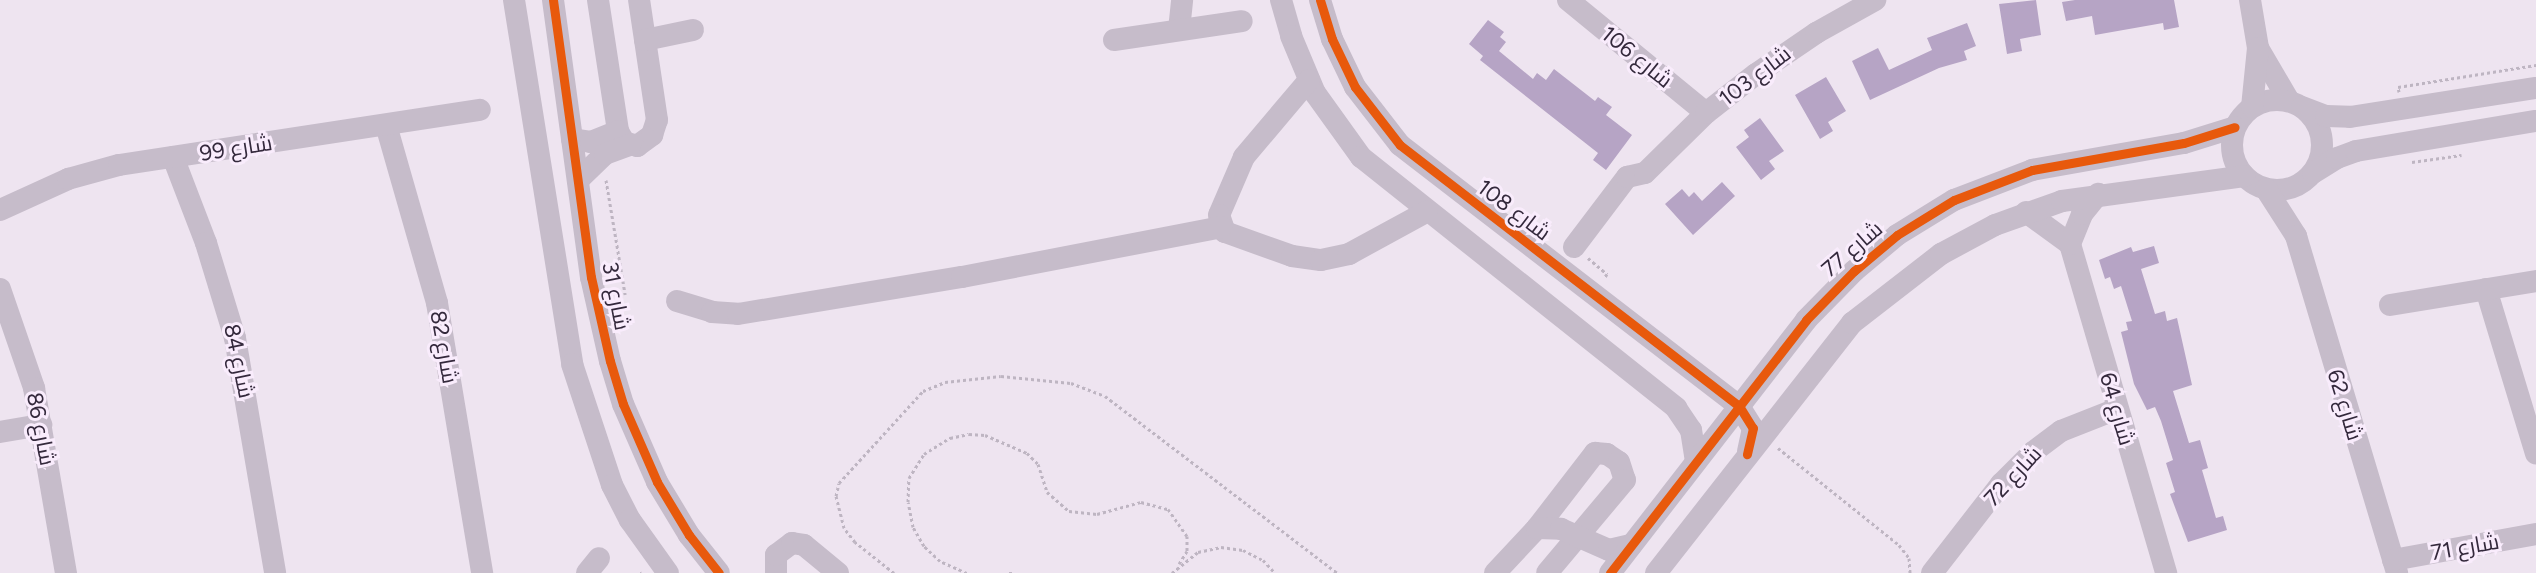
<!DOCTYPE html>
<meta charset="utf-8">
<style>
body{margin:0}
#map{position:relative;width:2536px;height:573px;overflow:hidden;background:#eee4f0;font-family:Figtree,Cairo,sans-serif}
div>[style]{position:absolute}
.building>*{inset:0;background:#b6a4c5}
.path>*{height:3px;margin-top:-1.5px;transform-origin:0;background:repeating-linear-gradient(90deg,#beb5c2 0 3px,transparent 0 6px)}
.minor>*{height:22px;margin:-11px;padding:0 11px;transform-origin:11px;border-radius:11px;background:#c6bcca}
.minor>.ring{margin:-11px;padding:0;box-sizing:content-box;background:none;border:22px solid #c6bcca;border-radius:50%}
.cycleway>*{height:9px;margin:-4.5px;padding:0 4.5px;transform-origin:4.5px;border-radius:4.5px;background:#e8590c}
span{translate:-50% -50%;white-space:nowrap;text-align:center;line-height:1.15;-webkit-text-stroke:6px #f9ecfc;paint-order:stroke}
.street-label{font-size:22px;color:#34293c}
</style>
<div id="map">
<div class="building">
<i style="clip-path:polygon(2036px 0,2041px 35px,2020px 39px,2022px 51px,2007px 54px,1999px 4px)"></i>
<i style="clip-path:polygon(2075px 0,2174px 0,2179px 27px,2164px 30px,2163px 23px,2095px 35px,2092px 16px,2066px 21px,2062px 2px)"></i>
<i style="clip-path:polygon(1488px 20px,1504px 32px,1500px 37px,1506px 42px,1499px 51px,1533px 79px,1537px 73px,1546px 80px,1554px 69px,1595px 101px,1598px 97px,1612px 107px,1606px 115px,1632px 135px,1606px 170px,1593px 160px,1598px 153px,1480px 60px,1483px 56px,1469px 44px)"></i>
<i style="clip-path:polygon(1967px 23px,1976px 46px,1964px 51px,1967px 60px,1939px 68px,1870px 100px,1852px 61px,1878px 48px,1889px 70px,1932px 50px,1927px 38px)"></i>
<i style="clip-path:polygon(1826px 77px,1846px 111px,1828px 122px,1833px 131px,1820px 139px,1795px 95px)"></i>
<i style="clip-path:polygon(1760px 118px,1784px 151px,1769px 161px,1775px 169px,1761px 180px,1736px 147px,1749px 137px,1744px 130px)"></i>
<i style="clip-path:polygon(1722px 182px,1735px 196px,1693px 235px,1665px 204px,1682px 189px,1689px 197px,1694px 192px,1702px 201px)"></i>
<i style="clip-path:polygon(2154px 246px,2159px 263px,2141px 269px,2155px 314px,2165px 311px,2167px 321px,2177px 318px,2192px 385px,2173px 391px,2189px 443px,2200px 440px,2208px 468px,2202px 470px,2216px 518px,2223px 516px,2227px 530px,2188px 542px,2170px 494px,2175px 492px,2166px 463px,2173px 460px,2161px 421px,2155px 407px,2147px 410px,2134px 384px,2121px 332px,2128px 330px,2126px 322px,2132px 321px,2121px 286px,2114px 289px,2110px 277px,2105px 279px,2099px 260px,2131px 247px,2133px 252px)"></i>
</div>
<div class="path">
<i style="left:2399px;top:92px;width:5px;rotate:-101deg"></i>
<i style="left:2398px;top:87px;width:140px;rotate:-9.1deg"></i>
<i style="left:2412px;top:162px;width:50px;rotate:-8deg"></i>
<i style="left:606px;top:180px;width:116px;rotate:80.5deg"></i>
<i style="left:1588px;top:258px;width:25px;rotate:40deg"></i>
<i style="left:1607px;top:274px;width:5px;rotate:127deg"></i>
<i style="left:1778px;top:448px;width:155px;rotate:38.7deg"></i>
<i style="left:1899px;top:545px;width:16px;rotate:52deg"></i>
<i style="left:1909px;top:558px;width:15px;rotate:86deg"></i>
<i style="left:640px;top:572px;width:1px;rotate:45deg"></i>
<i style="left:894px;top:573px;width:50px;rotate:-141.5deg"></i>
<i style="left:855px;top:542px;width:18px;rotate:-128deg"></i>
<i style="left:844px;top:528px;width:33px;rotate:-104deg"></i>
<i style="left:836px;top:496px;width:13px;rotate:-77deg"></i>
<i style="left:839px;top:483px;width:125px;rotate:-47.6deg"></i>
<i style="left:923px;top:391px;width:24px;rotate:-22deg"></i>
<i style="left:945px;top:382px;width:56px;rotate:-6.1deg"></i>
<i style="left:1001px;top:376px;width:70px;rotate:5.7deg"></i>
<i style="left:1071px;top:383px;width:36px;rotate:21deg"></i>
<i style="left:1105px;top:396px;width:292px;rotate:37.3deg"></i>
<i style="left:967px;top:573px;width:30px;rotate:-156deg"></i>
<i style="left:940px;top:561px;width:22px;rotate:-137deg"></i>
<i style="left:924px;top:546px;width:22px;rotate:-120deg"></i>
<i style="left:913px;top:527px;width:25px;rotate:-101deg"></i>
<i style="left:908px;top:502px;width:24px;rotate:-88deg"></i>
<i style="left:909px;top:478px;width:28px;rotate:-58deg"></i>
<i style="left:924px;top:454px;width:31px;rotate:-32deg"></i>
<i style="left:950px;top:438px;width:19px;rotate:-12deg"></i>
<i style="left:969px;top:434px;width:16px;rotate:4deg"></i>
<i style="left:985px;top:435px;width:46px;rotate:23.2deg"></i>
<i style="left:1027px;top:453px;width:16px;rotate:45deg"></i>
<i style="left:1038px;top:464px;width:29px;rotate:72deg"></i>
<i style="left:1047px;top:492px;width:29px;rotate:41deg"></i>
<i style="left:1069px;top:511px;width:28px;rotate:6deg"></i>
<i style="left:1097px;top:514px;width:46px;rotate:-15.3deg"></i>
<i style="left:1141px;top:502px;width:28px;rotate:15deg"></i>
<i style="left:1168px;top:509px;width:33px;rotate:55deg"></i>
<i style="left:1187px;top:536px;width:15px;rotate:90deg"></i>
<i style="left:1187px;top:551px;width:15px;rotate:122deg"></i>
<i style="left:1009px;top:573px;width:6px"></i>
<i style="left:1172px;top:573px;width:33px;rotate:-39deg"></i>
<i style="left:1198px;top:552px;width:24px;rotate:-12deg"></i>
<i style="left:1221px;top:547px;width:22px;rotate:8deg"></i>
<i style="left:1243px;top:550px;width:22px;rotate:27deg"></i>
<i style="left:1263px;top:560px;width:18px;rotate:47deg"></i>
</div>
<div class="minor">
<i style="left:514px;top:0;width:369px;rotate:80.9deg"></i>
<i style="left:572px;top:364px;width:127px;rotate:71.7deg"></i>
<i style="left:612px;top:485px;width:39px;rotate:63deg"></i>
<i style="left:630px;top:520px;width:65px;rotate:54.4deg"></i>
<i style="left:553px;top:0;width:280px;rotate:82.2deg"></i>
<i style="left:591px;top:277px;width:86px;rotate:77.3deg"></i>
<i style="left:610px;top:361px;width:45px;rotate:73.2deg"></i>
<i style="left:623px;top:404px;width:85px;rotate:66.4deg"></i>
<i style="left:657px;top:482px;width:62px;rotate:58.9deg"></i>
<i style="left:689px;top:535px;width:48px;rotate:51.7deg"></i>
<i style="left:598px;top:0;width:133px;rotate:81.3deg"></i>
<i style="left:618px;top:131px;width:13px;rotate:61deg"></i>
<i style="left:624px;top:142px;width:14px;rotate:17deg"></i>
<i style="left:637px;top:146px;width:19px;rotate:-36deg"></i>
<i style="left:652px;top:135px;width:16px;rotate:-72deg"></i>
<i style="left:657px;top:120px;width:121px;rotate:-98.5deg"></i>
<i style="left:1281px;top:0;width:37px;rotate:74deg"></i>
<i style="left:1291px;top:36px;width:62px;rotate:67.2deg"></i>
<i style="left:1315px;top:93px;width:79px;rotate:54.3deg"></i>
<i style="left:1361px;top:157px;width:403px;rotate:38.5deg"></i>
<i style="left:1676px;top:408px;width:27px;rotate:56deg"></i>
<i style="left:1691px;top:430px;width:32px;rotate:81deg"></i>
<i style="left:1320px;top:0;width:41px;rotate:72.9deg"></i>
<i style="left:1332px;top:39px;width:53px;rotate:64.4deg"></i>
<i style="left:1355px;top:87px;width:73px;rotate:52.2deg"></i>
<i style="left:1400px;top:145px;width:428px;rotate:37.6deg"></i>
<i style="left:1739px;top:406px;width:26px;rotate:58deg"></i>
<i style="left:1753px;top:428px;width:24px;rotate:102deg"></i>
<i style="left:1568px;top:0;width:178px;rotate:39.3deg"></i>
<i style="left:2250px;top:0;width:49px;rotate:80.5deg"></i>
<i style="left:2258px;top:48px;width:61px;rotate:59.7deg"></i>
<i style="left:1179px;top:30px;width:30px;rotate:-84deg"></i>
<i style="left:645px;top:40px;width:49px;rotate:-11.8deg"></i>
<i style="left:1114px;top:40px;width:129px;rotate:-8.4deg"></i>
<i style="left:1309px;top:80px;width:101px;rotate:130.2deg"></i>
<i style="left:1244px;top:157px;width:63px;rotate:113.3deg"></i>
<i style="left:1219px;top:215px;width:18px;rotate:71deg"></i>
<i style="left:1225px;top:232px;width:71px;rotate:19.7deg"></i>
<i style="left:1292px;top:256px;width:29px;rotate:8deg"></i>
<i style="left:1321px;top:260px;width:29px;rotate:-12deg"></i>
<i style="left:1349px;top:254px;width:88px;rotate:-28.6deg"></i>
<i class="ring" style="left:2232px;top:100px;width:68px;height:68px"></i>
<i style="left:2252px;top:107px;width:59px;rotate:-84.2deg"></i>
<i style="left:2302px;top:107px;width:26px;rotate:21deg"></i>
<i style="left:2326px;top:116px;width:24px;rotate:2deg"></i>
<i style="left:2350px;top:117px;width:188px;rotate:-8.9deg"></i>
<i style="left:386px;top:125px;width:185px;rotate:74deg"></i>
<i style="left:437px;top:303px;width:274px;rotate:80.5deg"></i>
<i style="left:572px;top:139px;width:19px;rotate:9deg"></i>
<i style="left:591px;top:142px;width:29px;rotate:-22deg"></i>
<i style="left:173px;top:157px;width:92px;rotate:69deg"></i>
<i style="left:206px;top:243px;width:99px;rotate:73deg"></i>
<i style="left:235px;top:338px;width:238px;rotate:80.3deg"></i>
<i style="left:2313px;top:173px;width:28px;rotate:-32deg"></i>
<i style="left:2337px;top:158px;width:20px;rotate:-20deg"></i>
<i style="left:2356px;top:151px;width:182px;rotate:-9.5deg"></i>
<i style="left:578px;top:180px;width:37px;rotate:-44deg"></i>
<i style="left:605px;top:154px;width:27px;rotate:-20deg"></i>
<i style="left:2266px;top:189px;width:56px;rotate:57.4deg"></i>
<i style="left:2296px;top:236px;width:352px;rotate:73.3deg"></i>
<i style="left:0;top:210px;width:75px;rotate:-24.5deg"></i>
<i style="left:68px;top:179px;width:53px;rotate:-15.4deg"></i>
<i style="left:119px;top:165px;width:365px;rotate:-8.7deg"></i>
<i style="left:2026px;top:212px;width:54px;rotate:36deg"></i>
<i style="left:2070px;top:244px;width:343px;rotate:73.7deg"></i>
<i style="left:2070px;top:244px;width:32px;rotate:-68deg"></i>
<i style="left:2082px;top:214px;width:26px;rotate:-51deg"></i>
<i style="left:1574px;top:247px;width:88px;rotate:-52.9deg"></i>
<i style="left:1627px;top:177px;width:18px;rotate:-13deg"></i>
<i style="left:1645px;top:173px;width:86px;rotate:-44.5deg"></i>
<i style="left:1706px;top:113px;width:63px;rotate:-38deg"></i>
<i style="left:1756px;top:74px;width:73px;rotate:-34.3deg"></i>
<i style="left:1816px;top:33px;width:68px;rotate:-29.2deg"></i>
<i style="left:0;top:289px;width:105px;rotate:71deg"></i>
<i style="left:34px;top:388px;width:188px;rotate:80.2deg"></i>
<i style="left:2486px;top:289px;width:172px;rotate:73.1deg"></i>
<i style="left:677px;top:301px;width:37px;rotate:17deg"></i>
<i style="left:712px;top:312px;width:26px;rotate:4deg"></i>
<i style="left:738px;top:314px;width:227px;rotate:-9.4deg"></i>
<i style="left:962px;top:277px;width:264px;rotate:-10.9deg"></i>
<i style="left:2390px;top:305px;width:148px;rotate:-9.3deg"></i>
<i style="left:0;top:432px;width:42px;rotate:-9.7deg"></i>
<i style="left:1537px;top:528px;width:95px;rotate:-52.3deg"></i>
<i style="left:1595px;top:453px;width:12px;rotate:5deg"></i>
<i style="left:1607px;top:454px;width:14px;rotate:34deg"></i>
<i style="left:1619px;top:462px;width:19px;rotate:72deg"></i>
<i style="left:1625px;top:480px;width:121px;rotate:130deg"></i>
<i style="left:2393px;top:560px;width:145px;rotate:-10.3deg"></i>
<i style="left:587px;top:573px;width:19px;rotate:-51deg"></i>
<i style="left:776px;top:573px;width:18px;rotate:-90deg"></i>
<i style="left:776px;top:555px;width:20px;rotate:-37deg"></i>
<i style="left:792px;top:543px;width:12px;rotate:9deg"></i>
<i style="left:804px;top:545px;width:44px;rotate:39.5deg"></i>
<i style="left:1495px;top:573px;width:62px;rotate:-47deg"></i>
<i style="left:1537px;top:528px;width:24px;rotate:2deg"></i>
<i style="left:1561px;top:529px;width:52px;rotate:23.6deg"></i>
<i style="left:1609px;top:550px;width:23px;rotate:-13deg"></i>
<i style="left:1610px;top:573px;width:320px;rotate:-52.2deg"></i>
<i style="left:1806px;top:320px;width:69px;rotate:-45.6deg"></i>
<i style="left:1854px;top:271px;width:56px;rotate:-39.9deg"></i>
<i style="left:1897px;top:235px;width:67px;rotate:-31.6deg"></i>
<i style="left:1954px;top:200px;width:84px;rotate:-21deg"></i>
<i style="left:2032px;top:170px;width:154px;rotate:-10.1deg"></i>
<i style="left:2184px;top:143px;width:53px;rotate:-17.4deg"></i>
<i style="left:1656px;top:573px;width:318px;rotate:-51.9deg"></i>
<i style="left:1852px;top:323px;width:113px;rotate:-37.8deg"></i>
<i style="left:1941px;top:254px;width:61px;rotate:-28.2deg"></i>
<i style="left:1995px;top:225px;width:71px;rotate:-19.7deg"></i>
<i style="left:2062px;top:201px;width:184px;rotate:-7.8deg"></i>
<i style="left:1932px;top:573px;width:113px;rotate:-52.2deg"></i>
<i style="left:2001px;top:484px;width:45px;rotate:-45deg"></i>
<i style="left:2033px;top:452px;width:35px;rotate:-37deg"></i>
<i style="left:2061px;top:431px;width:60px;rotate:-21.4deg"></i>
</div>
<div class="cycleway">
<i style="left:553px;top:0;width:280px;rotate:82.2deg"></i>
<i style="left:591px;top:277px;width:86px;rotate:77.3deg"></i>
<i style="left:610px;top:361px;width:45px;rotate:73.2deg"></i>
<i style="left:623px;top:404px;width:85px;rotate:66.4deg"></i>
<i style="left:657px;top:482px;width:62px;rotate:58.9deg"></i>
<i style="left:689px;top:535px;width:48px;rotate:51.7deg"></i>
<i style="left:1320px;top:0;width:41px;rotate:72.9deg"></i>
<i style="left:1332px;top:39px;width:53px;rotate:64.4deg"></i>
<i style="left:1355px;top:87px;width:73px;rotate:52.2deg"></i>
<i style="left:1400px;top:145px;width:428px;rotate:37.6deg"></i>
<i style="left:1739px;top:406px;width:26px;rotate:58deg"></i>
<i style="left:1753px;top:428px;width:27px;rotate:103deg"></i>
<i style="left:1610px;top:573px;width:320px;rotate:-52.2deg"></i>
<i style="left:1806px;top:320px;width:69px;rotate:-45.6deg"></i>
<i style="left:1854px;top:271px;width:56px;rotate:-39.9deg"></i>
<i style="left:1897px;top:235px;width:67px;rotate:-31.6deg"></i>
<i style="left:1954px;top:200px;width:84px;rotate:-21deg"></i>
<i style="left:2032px;top:170px;width:154px;rotate:-10.1deg"></i>
<i style="left:2184px;top:143px;width:53px;rotate:-17.4deg"></i>
</div>
<div class="street-label">
<span style="left:1637px;top:57px;rotate:39deg">شارع 106</span>
<span style="left:1755px;top:76px;rotate:-37deg">شارع 103</span>
<span style="left:236px;top:148px;rotate:-9deg">شارع 99</span>
<span style="left:1514px;top:210px;rotate:37deg">شارع 108</span>
<span style="left:1852px;top:249px;rotate:-41deg">شارع 77</span>
<span style="left:616px;top:296px;rotate:79deg">شارع 31</span>
<span style="left:444px;top:347px;rotate:80deg">شارع 82</span>
<span style="left:239px;top:361px;rotate:78deg">شارع 84</span>
<span style="left:2345px;top:405px;rotate:73deg">شارع 62</span>
<span style="left:2117px;top:409px;rotate:74deg">شارع 64</span>
<span style="left:41px;top:429px;rotate:79deg">شارع 86</span>
<span style="left:2013px;top:476px;rotate:-47deg">شارع 72</span>
<span style="left:2465px;top:547px;rotate:-10deg">شارع 71</span>
</div>
</div>
